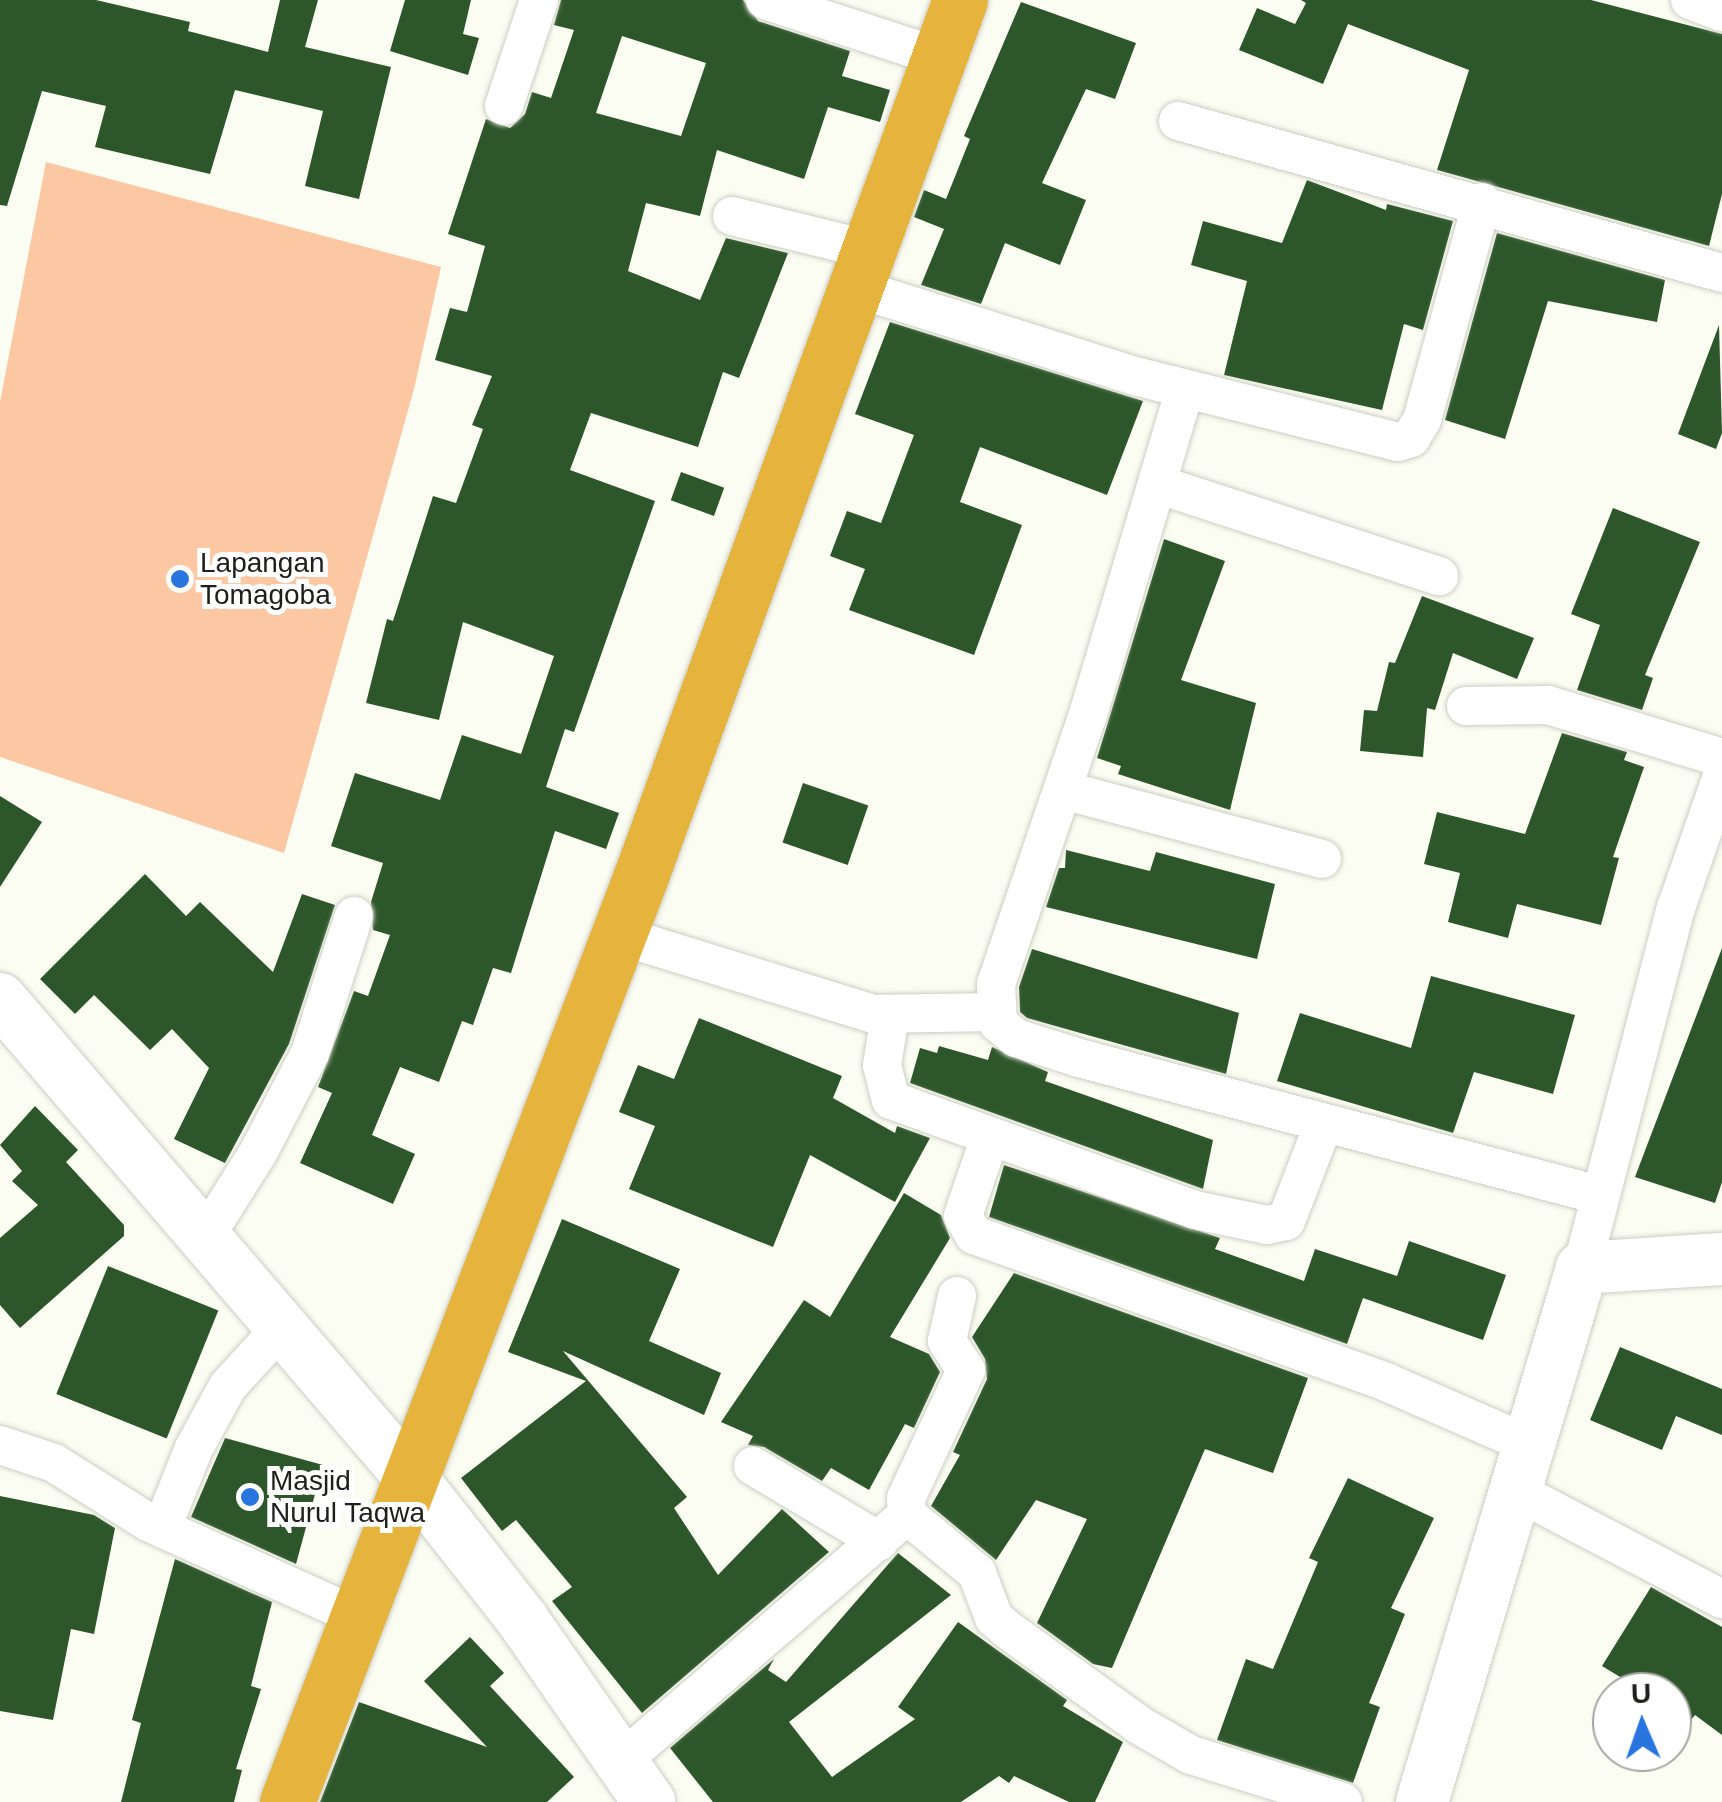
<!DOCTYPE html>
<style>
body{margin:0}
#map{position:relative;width:1722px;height:1802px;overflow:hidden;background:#fbfcf2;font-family:Helvetica,sans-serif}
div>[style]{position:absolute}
.green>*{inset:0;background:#fcc8a4}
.building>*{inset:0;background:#2d572a;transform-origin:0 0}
.roads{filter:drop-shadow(0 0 2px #cccec4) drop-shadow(0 0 2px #cccec4)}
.street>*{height:38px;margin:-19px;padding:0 19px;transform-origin:19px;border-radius:19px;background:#fff}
.secondary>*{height:52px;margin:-26px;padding:0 26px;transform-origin:26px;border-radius:26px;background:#fff}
.highway>*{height:55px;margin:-27.5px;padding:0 27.5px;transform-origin:27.5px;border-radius:27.5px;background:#e6b33c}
.dots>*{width:28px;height:28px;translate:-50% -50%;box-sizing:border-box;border:5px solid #fff;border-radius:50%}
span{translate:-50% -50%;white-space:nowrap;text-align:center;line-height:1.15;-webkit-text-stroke:10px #fff;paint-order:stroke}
.poi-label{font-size:28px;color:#1e1e1b}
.left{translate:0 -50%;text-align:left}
.north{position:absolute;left:1592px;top:1672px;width:100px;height:100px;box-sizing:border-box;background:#fff;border:2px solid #a5a5a4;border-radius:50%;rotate:358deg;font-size:28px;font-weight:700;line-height:40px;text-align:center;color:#1e1e1b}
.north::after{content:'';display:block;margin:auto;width:35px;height:45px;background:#2975e0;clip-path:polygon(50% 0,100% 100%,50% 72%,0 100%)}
</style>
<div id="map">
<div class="green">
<i style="clip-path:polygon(46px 162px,441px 267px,414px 389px,284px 853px,0 757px,0 402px)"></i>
</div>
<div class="building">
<i style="clip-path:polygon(0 0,96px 0,190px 22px,188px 31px,268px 52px,280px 0,318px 0,305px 47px,391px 67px,359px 199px,305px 186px,323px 111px,235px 90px,210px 174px,95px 147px,106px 106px,42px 91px,7px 206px,0 205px)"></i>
<i style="clip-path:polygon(405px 0,471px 0,463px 34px,479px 38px,468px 75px,390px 51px)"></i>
<i style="clip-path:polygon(evenodd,561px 0,743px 0,758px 21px,850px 51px,842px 76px,890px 90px,880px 122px,828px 107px,804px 179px,717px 150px,700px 216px,646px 203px,628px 271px,700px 300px,726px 238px,788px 253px,739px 378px,723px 372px,698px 447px,591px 413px,570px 470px,655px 501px,574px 732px,565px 729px,546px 787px,619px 813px,606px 849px,555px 831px,511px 973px,493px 968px,473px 1025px,462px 1021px,439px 1082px,400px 1067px,372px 1135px,415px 1154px,393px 1204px,300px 1163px,332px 1093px,318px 1087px,354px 991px,368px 996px,390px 935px,373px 930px,371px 902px,383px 863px,331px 846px,355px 773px,440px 800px,462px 735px,521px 754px,554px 656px,463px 622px,439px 720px,366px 703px,387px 619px,393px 621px,433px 496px,456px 503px,483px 429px,472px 425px,492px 376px,435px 360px,450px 308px,467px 312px,485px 246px,448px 234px,486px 119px,510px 128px,525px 114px,532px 92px,551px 98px,574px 30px,554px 25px,561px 0,622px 36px,706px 63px,681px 136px,596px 113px,622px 36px)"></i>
<i style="clip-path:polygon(1301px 0,1591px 0,1722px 34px,1722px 194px,1709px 246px,1437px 170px,1469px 70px,1348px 24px,1323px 84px,1239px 50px,1257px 8px,1295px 24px,1306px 3px)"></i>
<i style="clip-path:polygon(1021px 2px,1136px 43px,1115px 99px,1086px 89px,1042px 183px,1086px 200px,1060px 265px,1005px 243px,981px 304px,921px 285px,944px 229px,914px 217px,924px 190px,946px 199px,970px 139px,964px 136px)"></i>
<i style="clip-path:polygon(1307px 180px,1386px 210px,1387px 204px,1453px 221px,1423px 330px,1404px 324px,1382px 410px,1224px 375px,1247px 281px,1191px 265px,1203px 221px,1282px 243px)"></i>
<i style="clip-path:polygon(1497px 233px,1665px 280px,1657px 322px,1548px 301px,1505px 439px,1445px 420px)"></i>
<i style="clip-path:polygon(890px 322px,1143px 401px,1107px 495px,980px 447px,960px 502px,1022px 525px,974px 655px,849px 610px,865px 569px,830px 556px,847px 511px,881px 523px,914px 435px,855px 414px)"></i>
<i style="clip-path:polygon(1719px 325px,1722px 433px,1716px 449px,1678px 434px)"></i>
<i style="left:681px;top:472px;width:46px;height:30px;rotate:20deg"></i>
<i style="clip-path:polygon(1613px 508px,1700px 542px,1645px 675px,1653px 678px,1642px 710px,1577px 690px,1600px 625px,1571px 614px)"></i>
<i style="clip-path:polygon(1164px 539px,1225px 561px,1181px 680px,1256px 703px,1230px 810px,1118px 774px,1121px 766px,1097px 758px)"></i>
<i style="clip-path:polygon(1422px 596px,1534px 638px,1517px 679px,1453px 653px,1435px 710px,1427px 708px,1423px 757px,1360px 751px,1364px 710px,1377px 711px,1389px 662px,1395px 663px)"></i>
<i style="clip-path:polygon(1562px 733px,1627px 752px,1624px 760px,1644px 767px,1613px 857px,1619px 858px,1601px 925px,1517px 904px,1508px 938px,1448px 922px,1460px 873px,1424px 864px,1437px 812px,1525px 834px)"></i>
<i style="left:803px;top:783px;width:69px;height:63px;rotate:19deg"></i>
<i style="clip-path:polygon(0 796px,42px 822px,0 887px)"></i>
<i style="clip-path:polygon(1066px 850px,1150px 871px,1156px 852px,1275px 884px,1257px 959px,1046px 907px,1059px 868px,1065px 868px)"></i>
<i style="clip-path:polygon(145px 874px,186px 916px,200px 902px,273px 972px,302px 894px,335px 905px,289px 1044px,225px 1163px,174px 1139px,209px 1068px,172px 1029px,150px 1050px,94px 995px,75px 1014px,40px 979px)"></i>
<i style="clip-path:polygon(1722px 948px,1722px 1182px,1715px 1203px,1635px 1177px)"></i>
<i style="clip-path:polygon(1032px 949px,1239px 1013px,1226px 1074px,1027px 1018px,1020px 1012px,1019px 987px)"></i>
<i style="clip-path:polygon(1431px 976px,1575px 1015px,1553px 1094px,1474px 1072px,1453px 1133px,1277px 1081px,1300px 1013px,1411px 1048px)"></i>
<i style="clip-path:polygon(699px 1018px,842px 1076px,833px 1098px,895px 1133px,897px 1126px,930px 1138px,895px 1202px,810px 1155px,773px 1247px,629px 1189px,655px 1126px,619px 1112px,638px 1065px,674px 1079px)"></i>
<i style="clip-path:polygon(939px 1046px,988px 1060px,992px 1047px,1048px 1072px,1045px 1081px,1213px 1140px,1203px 1189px,910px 1083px,920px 1048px,937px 1053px)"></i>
<i style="clip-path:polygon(35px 1106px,78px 1150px,66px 1162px,124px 1225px,124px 1236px,20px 1328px,0 1305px,0 1238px,38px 1205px,12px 1181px,22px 1171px,0 1145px)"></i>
<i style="clip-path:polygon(1004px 1165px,1220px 1238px,1215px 1249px,1304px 1281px,1315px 1249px,1397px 1276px,1409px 1241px,1506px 1275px,1483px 1340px,1363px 1298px,1347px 1344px,989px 1217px)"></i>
<i style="clip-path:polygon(904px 1193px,941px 1215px,950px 1238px,890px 1337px,929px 1354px,940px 1372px,914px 1428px,905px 1424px,869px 1490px,831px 1468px,822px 1481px,764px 1447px,748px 1445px,753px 1436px,721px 1422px,804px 1300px,830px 1317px)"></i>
<i style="clip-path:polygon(562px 1219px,680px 1269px,649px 1341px,721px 1373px,704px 1415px,563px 1351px,687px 1497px,674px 1508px,718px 1575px,782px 1509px,829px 1552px,642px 1713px,552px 1601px,572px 1587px,516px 1520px,502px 1531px,461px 1478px,586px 1381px,508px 1352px)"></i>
<i style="left:108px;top:1266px;width:119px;height:138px;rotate:22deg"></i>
<i style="clip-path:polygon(1014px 1273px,1308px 1378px,1273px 1473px,1205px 1449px,1112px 1668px,1093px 1664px,1037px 1623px,1087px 1519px,1036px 1500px,996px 1560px,931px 1506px,960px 1455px,953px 1452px,987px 1379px,985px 1359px,972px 1337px)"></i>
<i style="clip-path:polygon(1620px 1347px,1722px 1389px,1722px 1435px,1676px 1416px,1662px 1450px,1590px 1420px)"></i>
<i style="clip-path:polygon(225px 1438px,323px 1465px,296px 1564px,191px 1517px)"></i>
<i style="clip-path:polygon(1348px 1478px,1434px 1518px,1391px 1608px,1405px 1614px,1369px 1703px,1380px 1707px,1353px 1783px,1217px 1740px,1246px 1659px,1273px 1669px,1318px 1562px,1309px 1558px)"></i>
<i style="clip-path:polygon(0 1496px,94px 1515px,115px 1528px,94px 1634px,71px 1629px,53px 1720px,0 1711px)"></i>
<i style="clip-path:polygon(898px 1553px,951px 1595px,789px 1722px,832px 1777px,915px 1719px,898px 1707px,958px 1622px,1067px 1700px,1063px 1706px,1123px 1742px,1095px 1802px,1069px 1802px,1014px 1776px,1009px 1783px,999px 1776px,961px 1802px,713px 1802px,670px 1748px,774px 1659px,768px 1670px,786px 1682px)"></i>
<i style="clip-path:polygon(175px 1559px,272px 1602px,251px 1686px,261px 1689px,236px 1769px,242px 1770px,234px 1802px,121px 1802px,141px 1723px,132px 1720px)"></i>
<i style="clip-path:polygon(1651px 1587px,1722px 1627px,1722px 1735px,1695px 1715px,1691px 1720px,1672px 1709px,1672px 1692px,1645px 1692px,1602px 1666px)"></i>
<i style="clip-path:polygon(470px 1637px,504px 1673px,490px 1686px,574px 1777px,547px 1802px,320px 1802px,359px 1702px,487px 1747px,424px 1681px)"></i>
</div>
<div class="roads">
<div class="street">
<i style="left:765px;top:0;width:183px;rotate:18.1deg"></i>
<i style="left:1690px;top:0;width:34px;rotate:21deg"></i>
<i style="left:504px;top:106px;width:112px;rotate:-71.7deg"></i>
<i style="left:1178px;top:121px;width:565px;rotate:15.61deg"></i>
<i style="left:732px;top:216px;width:142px;rotate:13.8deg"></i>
<i style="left:856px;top:288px;width:297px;rotate:17.5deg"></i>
<i style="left:1139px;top:377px;width:267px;rotate:14.1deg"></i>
<i style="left:1398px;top:442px;width:14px;rotate:-17deg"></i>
<i style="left:1411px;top:438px;width:21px;rotate:-59deg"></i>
<i style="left:1422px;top:420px;width:226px;rotate:-74.6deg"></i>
<i style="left:1185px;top:389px;width:342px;rotate:106.6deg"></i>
<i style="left:1087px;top:717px;width:282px;rotate:108.8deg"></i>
<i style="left:996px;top:984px;width:39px;rotate:87deg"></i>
<i style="left:998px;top:1023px;width:23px;rotate:40deg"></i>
<i style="left:1016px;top:1038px;width:66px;rotate:17.6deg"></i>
<i style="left:1079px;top:1058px;width:538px;rotate:14.76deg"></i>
<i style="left:1157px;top:484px;width:297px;rotate:18.1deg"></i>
<i style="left:1466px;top:706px;width:82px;rotate:-0.7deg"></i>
<i style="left:1548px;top:705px;width:182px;rotate:16.9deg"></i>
<i style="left:1063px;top:790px;width:268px;rotate:14.9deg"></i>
<i style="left:618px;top:935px;width:267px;rotate:17.2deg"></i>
<i style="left:873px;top:1014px;width:122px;rotate:-0.9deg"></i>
<i style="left:890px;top:1016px;width:50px;rotate:99.3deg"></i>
<i style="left:882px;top:1065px;width:36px;rotate:76deg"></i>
<i style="left:891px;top:1100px;width:323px;rotate:19.9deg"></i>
<i style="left:1195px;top:1210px;width:74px;rotate:11.8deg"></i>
<i style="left:1267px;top:1225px;width:19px;rotate:-12deg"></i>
<i style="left:1286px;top:1221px;width:105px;rotate:-68.8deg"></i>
<i style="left:990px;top:1137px;width:83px;rotate:108.9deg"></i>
<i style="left:963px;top:1216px;width:22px;rotate:60deg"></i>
<i style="left:974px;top:1235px;width:437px;rotate:19.6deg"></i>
<i style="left:1386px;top:1382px;width:157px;rotate:23.6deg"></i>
<i style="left:205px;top:1237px;width:99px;rotate:-57.8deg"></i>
<i style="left:258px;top:1153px;width:113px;rotate:-62.5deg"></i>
<i style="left:310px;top:1053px;width:144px;rotate:-72.2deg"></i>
<i style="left:1582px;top:1268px;width:372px;rotate:-75.4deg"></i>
<i style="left:1676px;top:908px;width:140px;rotate:-70.8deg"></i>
<i style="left:957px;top:1296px;width:46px;rotate:102.5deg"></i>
<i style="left:947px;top:1341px;width:35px;rotate:57deg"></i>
<i style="left:966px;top:1370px;width:141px;rotate:115.1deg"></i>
<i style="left:906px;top:1498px;width:17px;rotate:87deg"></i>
<i style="left:907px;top:1515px;width:91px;rotate:39.6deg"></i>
<i style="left:977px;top:1573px;width:48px;rotate:69.3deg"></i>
<i style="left:994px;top:1618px;width:18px;rotate:41deg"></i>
<i style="left:1008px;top:1630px;width:162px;rotate:35.9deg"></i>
<i style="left:1139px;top:1725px;width:60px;rotate:30deg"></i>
<i style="left:1191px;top:1755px;width:159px;rotate:17.2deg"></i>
<i style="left:0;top:1445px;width:57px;rotate:18.4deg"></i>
<i style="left:54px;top:1463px;width:111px;rotate:32.1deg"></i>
<i style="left:148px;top:1522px;width:234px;rotate:24.3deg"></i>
<i style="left:753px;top:1466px;width:147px;rotate:30.8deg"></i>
<i style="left:1516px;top:1491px;width:233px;rotate:27.7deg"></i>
<i style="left:162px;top:1528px;width:86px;rotate:-68.2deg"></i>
<i style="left:194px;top:1448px;width:71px;rotate:-61.3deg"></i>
<i style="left:228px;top:1386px;width:80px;rotate:-47.5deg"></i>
<i style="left:620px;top:1762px;width:379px;rotate:-40.7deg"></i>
</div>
<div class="secondary">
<i style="left:0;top:999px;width:633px;rotate:49.36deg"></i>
<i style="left:412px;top:1479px;width:178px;rotate:51.8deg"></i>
<i style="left:522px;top:1619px;width:223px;rotate:55.2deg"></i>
<i style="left:1422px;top:1802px;width:557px;rotate:-73.32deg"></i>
<i style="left:1582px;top:1268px;width:140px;rotate:-3.7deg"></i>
</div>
<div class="highway">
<i style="left:287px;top:1802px;width:991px;rotate:-69.08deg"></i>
<i style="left:641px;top:876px;width:932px;rotate:-69.99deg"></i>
</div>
</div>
<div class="dots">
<i style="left:180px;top:579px;background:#2975e0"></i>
<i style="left:250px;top:1497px;background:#2975e0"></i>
</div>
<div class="poi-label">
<span class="left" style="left:200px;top:579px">Lapangan<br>Tomagoba</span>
<span class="left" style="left:270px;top:1497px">Masjid<br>Nurul Taqwa</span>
</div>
<div class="north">U</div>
</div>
